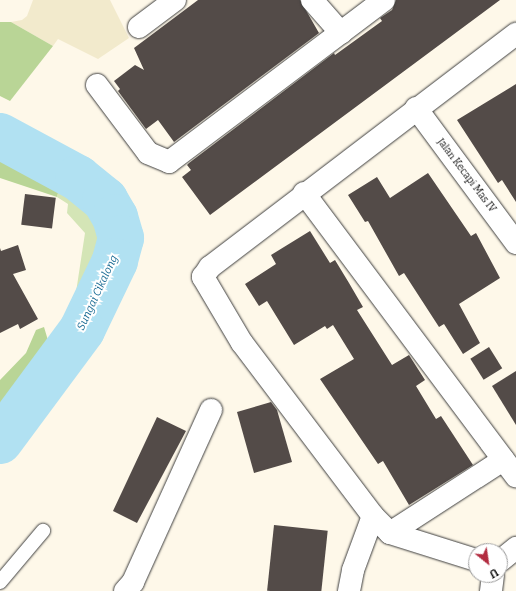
<!DOCTYPE html>
<style>
body{margin:0}
#map{position:relative;width:516px;height:591px;overflow:hidden;background:#fef8e9;font-family:Bitter,serif}
div>[style]{position:absolute}
.farmland>*{inset:0;background:#f2eacc}
.green>*{inset:0;background:#d4e5b6}
.forest>*{inset:0;background:#b9d596}
.river>*{height:46px;margin:-23px;padding:0 23px;transform-origin:23px;border-radius:23px;background:#b1e1f2}
.building>*{inset:0;background:#534b48;transform-origin:0 0}
.roads{filter:drop-shadow(0 0 1px #3e3e3e) drop-shadow(0 0 1px #3e3e3e)}
.service>*{height:14px;margin:-7px;padding:0 7px;transform-origin:7px;border-radius:7px;background:#fff}
.minor>*{height:22px;margin:-11px;padding:0 11px;transform-origin:11px;border-radius:11px;background:#fff}
span{translate:-50% -50%;white-space:nowrap;text-align:center;line-height:1.15;-webkit-text-stroke:4px #fff;paint-order:stroke}
.street-label{font-size:10px;color:#0b0b0b}
.water-label{font-size:11px;color:#1c6c94;font-style:italic}
.north{position:absolute;left:468px;top:543px;width:40px;height:40px;box-sizing:border-box;background:#fff;border:1px solid #9d9d9d;border-radius:50%;rotate:150deg;font-size:11px;font-weight:700;line-height:16px;text-align:center;color:#0b0b0b}
.north::after{content:'';display:block;margin:auto;width:14px;height:18px;background:#b22c40;clip-path:polygon(50% 0,100% 100%,50% 72%,0 100%)}
</style>
<div id="map">
<div class="farmland">
<i style="clip-path:polygon(33px 0,110px 0,129px 38px,98px 59px,58px 39px,53px 46px,11px 22px,22px 20px,27px 16px)"></i>
</div>
<div class="green">
<i style="clip-path:polygon(60px 185px,93px 210px,101px 223px,105px 238px,101px 256px,73px 312px,85px 233px,67px 213px,68px 204px,57px 197px)"></i>
</div>
<div class="forest">
<i style="clip-path:polygon(0 22px,11px 22px,53px 46px,10px 101px,0 96px)"></i>
<i style="clip-path:polygon(0 153px,60px 185px,57px 197px,0 178px)"></i>
<i style="clip-path:polygon(44px 327px,50px 347px,0 414px,0 380px,26px 353px,36px 330px)"></i>
</div>
<div class="river">
<i style="left:0;top:136px;width:89px;rotate:28.3deg"></i>
<i style="left:78px;top:178px;width:35px;rotate:39deg"></i>
<i style="left:105px;top:200px;width:20px;rotate:60deg"></i>
<i style="left:115px;top:217px;width:22px;rotate:74deg"></i>
<i style="left:121px;top:238px;width:24px;rotate:105deg"></i>
<i style="left:115px;top:261px;width:76px;rotate:115.6deg"></i>
<i style="left:82px;top:330px;width:138px;rotate:126.5deg"></i>
</div>
<div class="building">
<i style="clip-path:polygon(198px 0,300px 0,319px 33px,174px 142px,158px 120px,146px 129px,118px 91px,120px 89px,114px 81px,135px 65px,144px 70px,134px 48px)"></i>
<i style="clip-path:polygon(396px 0,500px 0,210px 215px,182px 177px,191px 170px,187px 165px,189px 163px,334px 53px,335px 55px,382px 21px,380px 18px,392px 10px)"></i>
<i style="clip-path:polygon(516px 84px,516px 202px,502px 180px,498px 183px,457px 120px)"></i>
<i style="clip-path:polygon(428px 173px,471px 236px,476px 233px,500px 278px,459px 304px,480px 343px,463px 354px,444px 324px,439px 327px,404px 273px,399px 276px,368px 221px,365px 222px,348px 195px,377px 177px,390px 198px)"></i>
<i style="left:25px;top:194px;width:31px;height:31px;rotate:7deg"></i>
<i style="clip-path:polygon(310px 231px,330px 263px,335px 260px,349px 283px,363px 307px,357px 310px,392px 365px,409px 355px,425px 380px,416px 386px,436px 419px,441px 416px,473px 465px,409px 505px,383px 461px,378px 464px,320px 379px,354px 359px,333px 325px,327px 329px,325px 326px,294px 345px,267px 301px,259px 306px,245px 284px,276px 264px,271px 255px)"></i>
<i style="clip-path:polygon(18px 245px,26px 270px,13px 274px,38px 319px,20px 329px,18px 324px,0 333px,0 248px,1px 251px)"></i>
<i style="left:489px;top:347px;width:25px;height:22px;rotate:58deg"></i>
<i style="clip-path:polygon(516px 371px,516px 425px,492px 386px)"></i>
<i style="clip-path:polygon(271px 402px,277px 410px,292px 462px,254px 473px,237px 412px)"></i>
<i style="clip-path:polygon(157px 417px,186px 431px,137px 523px,113px 511px)"></i>
<i style="left:274px;top:525px;width:54px;height:66px;rotate:6deg"></i>
</div>
<div class="roads">
<div class="service">
<i style="left:0;top:582px;width:67px;rotate:-49.9deg"></i>
</div>
<div class="minor">
<i style="left:312px;top:0;width:44px;rotate:48.7deg"></i>
<i style="left:139px;top:27px;width:45px;rotate:-36.9deg"></i>
<i style="left:97px;top:85px;width:85px;rotate:53.1deg"></i>
<i style="left:148px;top:153px;width:23px;rotate:23deg"></i>
<i style="left:169px;top:162px;width:269px;rotate:-37deg"></i>
<i style="left:416px;top:108px;width:168px;rotate:53.5deg"></i>
<i style="left:304px;top:193px;width:354px;rotate:53.2deg"></i>
<i style="left:390px;top:533px;width:135px;rotate:-32.9deg"></i>
<i style="left:476px;top:560px;width:90px;rotate:-162.6deg"></i>
<i style="left:390px;top:533px;width:24px;rotate:-135deg"></i>
<i style="left:373px;top:516px;width:217px;rotate:-127.1deg"></i>
<i style="left:242px;top:343px;width:77px;rotate:-120.6deg"></i>
<i style="left:203px;top:277px;width:12px;rotate:-55deg"></i>
<i style="left:210px;top:267px;width:385px;rotate:-37.3deg"></i>
<i style="left:500px;top:561px;width:21px;rotate:-39deg"></i>
<i style="left:125px;top:591px;width:12px;rotate:-48deg"></i>
<i style="left:133px;top:582px;width:189px;rotate:-65.6deg"></i>
<i style="left:349px;top:591px;width:21px;rotate:-79deg"></i>
<i style="left:353px;top:570px;width:58px;rotate:-69.7deg"></i>
<i style="left:491px;top:591px;width:16px;rotate:-83deg"></i>
</div>
</div>
<div class="street-label">
<span style="left:466px;top:176px;rotate:53deg">Jalan Kecapi Mas IV</span>
</div>
<div class="water-label">
<span style="left:98px;top:293px;rotate:-65deg">Sungai Cikalong</span>
</div>
<div class="north">U</div>
</div>
